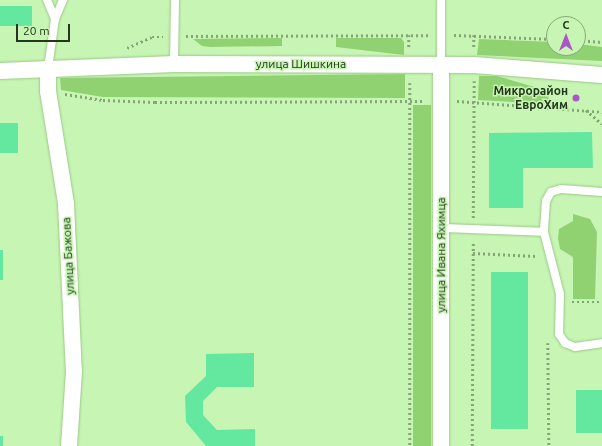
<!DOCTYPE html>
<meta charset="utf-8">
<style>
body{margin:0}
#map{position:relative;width:602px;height:446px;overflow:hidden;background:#c7f5b3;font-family:Ubuntu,sans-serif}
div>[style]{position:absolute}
.green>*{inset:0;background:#90d271;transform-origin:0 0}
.building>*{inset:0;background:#64e89f;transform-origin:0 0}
.path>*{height:2.5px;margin-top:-1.25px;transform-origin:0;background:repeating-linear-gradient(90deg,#83a674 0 2px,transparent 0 5px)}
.roads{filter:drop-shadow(0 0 1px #9bc887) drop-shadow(0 0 1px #9bc887)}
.service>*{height:8px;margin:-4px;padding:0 4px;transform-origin:4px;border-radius:4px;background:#fff}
.minor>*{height:16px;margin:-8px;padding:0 8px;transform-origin:8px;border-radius:8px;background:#fff}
.dots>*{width:11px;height:11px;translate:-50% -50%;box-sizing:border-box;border:2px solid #c7f5b3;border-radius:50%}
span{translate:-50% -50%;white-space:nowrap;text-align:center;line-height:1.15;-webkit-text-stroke:3px #c7f5b3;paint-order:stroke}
.street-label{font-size:12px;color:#24361c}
.poi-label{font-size:12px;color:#24361c;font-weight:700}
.right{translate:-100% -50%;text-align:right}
.north{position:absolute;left:546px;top:16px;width:40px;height:40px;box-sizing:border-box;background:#c7f5b3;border:1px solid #86a977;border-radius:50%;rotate:0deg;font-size:11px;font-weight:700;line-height:16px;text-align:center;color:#24361c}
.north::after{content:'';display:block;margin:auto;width:14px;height:18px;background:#a956c6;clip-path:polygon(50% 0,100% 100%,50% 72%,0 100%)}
.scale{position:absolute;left:16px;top:24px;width:54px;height:18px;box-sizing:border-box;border:2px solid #24361c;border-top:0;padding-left:5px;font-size:12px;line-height:14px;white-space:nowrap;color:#24361c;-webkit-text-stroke:3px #c7f5b3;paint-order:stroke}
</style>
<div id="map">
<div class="green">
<i style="clip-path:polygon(282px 38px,282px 46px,210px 47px,202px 46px,193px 39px)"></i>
<i style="clip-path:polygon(336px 38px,401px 38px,404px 42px,404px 55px,336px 47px)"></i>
<i style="clip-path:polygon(479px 39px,554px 42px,554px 48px,578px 48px,578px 44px,602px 47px,602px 61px,477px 55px)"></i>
<i style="clip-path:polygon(405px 74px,405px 98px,103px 97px,61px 90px,60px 78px)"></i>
<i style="clip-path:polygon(479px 76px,497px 76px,548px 91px,549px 104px,478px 100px)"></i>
<i style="left:413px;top:105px;width:18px;height:341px"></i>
<i style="clip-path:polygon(573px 214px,590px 219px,597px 232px,595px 299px,573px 299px,573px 257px,560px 249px,558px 238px,559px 229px,573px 221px)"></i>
</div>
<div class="building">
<i style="left:0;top:6px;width:32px;height:20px"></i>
<i style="left:0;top:123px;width:18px;height:30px"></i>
<i style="clip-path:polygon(592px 132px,593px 168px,523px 168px,523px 208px,489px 208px,489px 133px)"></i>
<i style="left:0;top:250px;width:3px;height:30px"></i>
<i style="left:491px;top:272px;width:37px;height:157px"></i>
<i style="clip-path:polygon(254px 353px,254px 387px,217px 387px,203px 401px,203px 415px,217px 430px,255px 429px,255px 446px,206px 446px,186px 422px,185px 396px,206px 376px,206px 354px)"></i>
<i style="left:602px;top:390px;width:43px;height:26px;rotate:90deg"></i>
<i style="left:0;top:436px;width:3px;height:10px"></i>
</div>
<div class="path">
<i style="left:409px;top:35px;width:13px;rotate:90deg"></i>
<i style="left:454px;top:35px;width:100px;rotate:2.3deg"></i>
<i style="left:474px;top:35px;width:14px;rotate:90deg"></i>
<i style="left:186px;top:36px;width:243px;rotate:-0.2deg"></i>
<i style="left:578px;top:40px;width:24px;rotate:5deg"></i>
<i style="left:127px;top:48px;width:27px;rotate:-24deg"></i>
<i style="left:152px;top:37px;width:11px"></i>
<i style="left:410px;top:83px;width:363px;rotate:90deg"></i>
<i style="left:65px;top:94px;width:38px;rotate:9deg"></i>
<i style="left:103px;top:100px;width:52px;rotate:2.2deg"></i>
<i style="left:155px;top:102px;width:270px;rotate:-0.2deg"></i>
<i style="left:457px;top:101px;width:145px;rotate:4.3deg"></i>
<i style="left:586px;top:110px;width:21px;rotate:41deg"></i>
<i style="left:473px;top:218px;width:137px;rotate:-89.6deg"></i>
<i style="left:473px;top:253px;width:64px;rotate:2.7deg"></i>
<i style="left:572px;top:302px;width:30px"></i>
<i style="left:548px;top:343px;width:103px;rotate:89.4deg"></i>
<i style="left:472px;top:446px;width:205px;rotate:-89.7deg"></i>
</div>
<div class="roads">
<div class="service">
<i style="left:47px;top:0;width:21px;rotate:67deg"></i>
<i style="left:55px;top:19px;width:49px;rotate:98.1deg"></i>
<i style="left:441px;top:0;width:65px;rotate:90deg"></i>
<i style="left:55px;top:19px;width:21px;rotate:-67deg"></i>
<i style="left:174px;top:64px;width:64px;rotate:-89.1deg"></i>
<i style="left:602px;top:192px;width:41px;rotate:-175.8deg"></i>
<i style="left:561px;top:189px;width:10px;rotate:163deg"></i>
<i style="left:551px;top:192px;width:10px;rotate:119deg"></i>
<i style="left:546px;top:201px;width:31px;rotate:94deg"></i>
<i style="left:544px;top:232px;width:64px;rotate:75.5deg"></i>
<i style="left:560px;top:294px;width:40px;rotate:91.4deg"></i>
<i style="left:559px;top:334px;width:11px;rotate:56deg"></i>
<i style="left:565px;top:343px;width:11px;rotate:22deg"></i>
<i style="left:575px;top:347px;width:27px;rotate:-8deg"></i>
<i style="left:442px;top:228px;width:102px;rotate:2.2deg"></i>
</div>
<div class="minor">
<i style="left:48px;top:68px;width:23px;rotate:90deg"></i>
<i style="left:48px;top:91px;width:114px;rotate:80.9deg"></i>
<i style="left:66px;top:204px;width:167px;rotate:87.3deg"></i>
<i style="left:74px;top:371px;width:75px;rotate:93.8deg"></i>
<i style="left:0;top:71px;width:174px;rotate:-2.3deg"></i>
<i style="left:174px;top:64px;width:300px;rotate:0.2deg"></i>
<i style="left:474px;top:65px;width:128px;rotate:4.5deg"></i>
<i style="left:441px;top:446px;width:381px;rotate:-90deg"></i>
</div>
</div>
<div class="dots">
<i style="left:576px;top:98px;background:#a956c6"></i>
</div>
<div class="street-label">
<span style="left:301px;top:64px">улица Шишкина</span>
<span style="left:441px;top:255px;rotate:-90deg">улица Ивана Яхимца</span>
<span style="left:68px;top:256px;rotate:-93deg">улица Бажова</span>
</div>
<div class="poi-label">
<span class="right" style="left:568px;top:98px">Микрорайон<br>ЕвроХим</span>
</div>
<div class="north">С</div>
<div class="scale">20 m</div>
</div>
